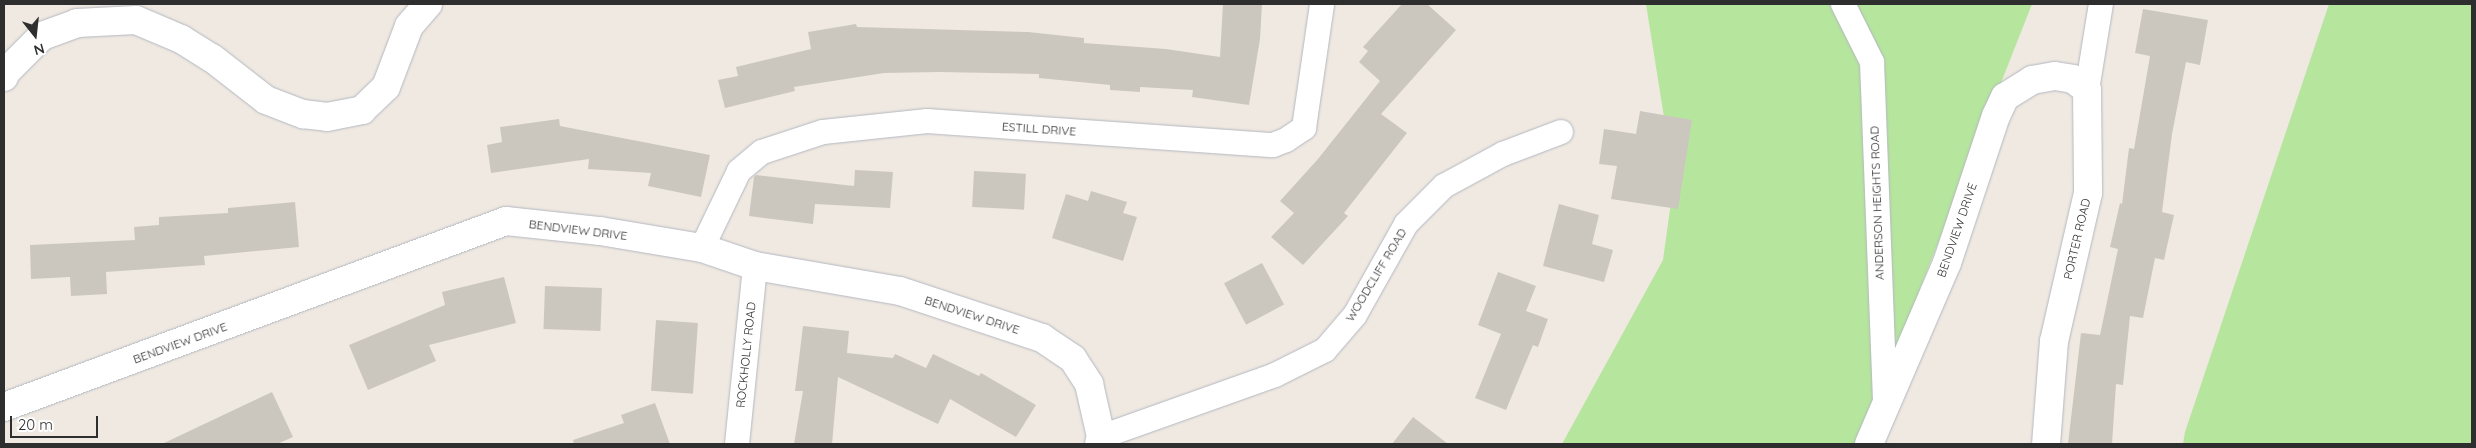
<!DOCTYPE html>
<style>
body{margin:0}
#map{position:relative;width:2476px;height:448px;overflow:hidden;background:#efe9e1;font-family:Quicksand,sans-serif}
div>[style]{position:absolute}
.green>*{inset:0;background:#b6e59e}
.building>*{inset:0;background:#cbc7bf;transform-origin:0 0}
.roads{filter:drop-shadow(0 0 1px #b4b7c1) drop-shadow(0 0 1px #b4b7c1)}
.minor>*{height:24px;margin:-12px;padding:0 12px;transform-origin:12px;border-radius:12px;background:#fff}
.tertiary>*{height:28px;margin:-14px;padding:0 14px;transform-origin:14px;border-radius:14px;background:#fff}
span{translate:-50% -50%;white-space:nowrap;text-align:center;line-height:1.15;-webkit-text-stroke:4.5px #fff;paint-order:stroke}
.street-label{font-size:12px;color:#2e2e2e}
.frame{position:absolute;inset:0;border:5px solid #2e2e2e;pointer-events:none}
.north{position:absolute;left:10px;top:10px;width:50px;height:50px;-webkit-text-stroke:4px #fff;paint-order:stroke;rotate:164deg;font-size:14px;font-weight:700;line-height:20px;text-align:center;color:#2e2e2e}
.north::after{content:'';display:block;margin:auto;width:18px;height:22px;background:#2e2e2e;clip-path:polygon(50% 0,100% 100%,50% 72%,0 100%)}
.scale{position:absolute;left:10px;top:416px;width:88px;height:22px;box-sizing:border-box;border:2px solid #2e2e2e;border-top:0;padding-left:6px;font-size:15px;line-height:18px;white-space:nowrap;color:#2e2e2e;-webkit-text-stroke:4px #fff;paint-order:stroke}
</style>
<div id="map">
<div class="green">
<i style="clip-path:polygon(1646px 4px,2032px 4px,1859px 444px,1562px 444px,1663px 260px,1674px 180px)"></i>
<i style="clip-path:polygon(2329px 4px,2472px 4px,2472px 444px,2183px 444px,2185px 432px)"></i>
</div>
<div class="building">
<i style="clip-path:polygon(1223px 4px,1262px 4px,1260px 39px,1249px 105px,1192px 97px,1193px 90px,1140px 87px,1140px 92px,1110px 90px,1110px 85px,1039px 78px,1039px 74px,939px 72px,884px 73px,794px 87px,795px 91px,725px 108px,718px 80px,738px 76px,736px 67px,811px 49px,808px 32px,856px 24px,857px 27px,1028px 32px,1084px 38px,1084px 43px,1166px 49px,1220px 57px)"></i>
<i style="clip-path:polygon(1402px 4px,1427px 4px,1456px 30px,1381px 114px,1407px 133px,1344px 213px,1348px 216px,1303px 265px,1271px 237px,1294px 213px,1280px 201px,1318px 159px,1380px 81px,1359px 62px,1368px 51px,1363px 47px)"></i>
<i style="clip-path:polygon(2143px 9px,2208px 20px,2200px 65px,2186px 62px,2172px 134px,2162px 212px,2174px 215px,2164px 260px,2155px 258px,2143px 318px,2130px 316px,2123px 385px,2116px 384px,2112px 444px,2068px 444px,2081px 333px,2100px 335px,2118px 249px,2110px 247px,2120px 203px,2122px 204px,2129px 148px,2134px 149px,2150px 56px,2135px 53px)"></i>
<i style="clip-path:polygon(1640px 111px,1692px 120px,1678px 209px,1611px 199px,1617px 166px,1599px 164px,1604px 129px,1636px 134px)"></i>
<i style="clip-path:polygon(559px 119px,560px 126px,710px 155px,701px 197px,648px 186px,651px 173px,588px 169px,589px 159px,491px 173px,487px 145px,502px 142px,500px 127px)"></i>
<i style="clip-path:polygon(855px 170px,893px 172px,890px 208px,815px 204px,813px 224px,749px 216px,754px 177px,756px 175px,854px 186px)"></i>
<i style="left:974px;top:171px;width:52px;height:36px;rotate:3deg"></i>
<i style="clip-path:polygon(1091px 191px,1127px 202px,1123px 213px,1137px 217px,1123px 261px,1052px 238px,1066px 194px,1088px 201px)"></i>
<i style="clip-path:polygon(295px 202px,299px 247px,204px 256px,205px 265px,106px 272px,107px 294px,71px 296px,70px 277px,31px 279px,30px 245px,135px 240px,134px 227px,159px 225px,159px 217px,228px 213px,228px 208px)"></i>
<i style="clip-path:polygon(1559px 204px,1599px 215px,1592px 244px,1613px 250px,1604px 282px,1543px 266px)"></i>
<i style="left:1262px;top:263px;width:47px;height:43px;rotate:62deg"></i>
<i style="clip-path:polygon(1498px 272px,1536px 286px,1526px 311px,1548px 319px,1538px 347px,1533px 345px,1506px 410px,1475px 398px,1501px 334px,1478px 325px)"></i>
<i style="clip-path:polygon(504px 277px,516px 323px,429px 345px,436px 361px,368px 390px,349px 345px,445px 305px,442px 292px)"></i>
<i style="left:545px;top:286px;width:57px;height:43px;rotate:2deg"></i>
<i style="left:656px;top:320px;width:42px;height:71px;rotate:4deg"></i>
<i style="clip-path:polygon(803px 326px,849px 331px,847px 353px,893px 358px,895px 354px,926px 368px,933px 354px,979px 376px,981px 373px,1036px 405px,1016px 437px,950px 399px,938px 424px,838px 377px,832px 444px,794px 444px,803px 391px,795px 391px)"></i>
<i style="clip-path:polygon(272px 392px,293px 437px,277px 444px,162px 444px)"></i>
<i style="clip-path:polygon(655px 403px,670px 444px,574px 444px,573px 440px,624px 423px,621px 415px)"></i>
<i style="clip-path:polygon(1413px 417px,1448px 444px,1392px 444px)"></i>
</div>
<div class="roads">
<div class="minor">
<i style="left:1843px;top:4px;width:65px;rotate:63.4deg"></i>
<i style="left:1872px;top:62px;width:343px;rotate:87.8deg"></i>
<i style="left:2087px;top:90px;width:87px;rotate:-80.8deg"></i>
<i style="left:702px;top:248px;width:85px;rotate:-64.3deg"></i>
<i style="left:739px;top:171px;width:30px;rotate:-40deg"></i>
<i style="left:762px;top:152px;width:64px;rotate:-18.2deg"></i>
<i style="left:823px;top:132px;width:105px;rotate:-6deg"></i>
<i style="left:927px;top:121px;width:347px;rotate:4deg"></i>
<i style="left:1273px;top:145px;width:14px;rotate:-21deg"></i>
<i style="left:1286px;top:140px;width:22px;rotate:-34deg"></i>
<i style="left:1304px;top:128px;width:125px;rotate:-81.7deg"></i>
<i style="left:1101px;top:437px;width:185px;rotate:-19.6deg"></i>
<i style="left:1275px;top:375px;width:56px;rotate:-26.6deg"></i>
<i style="left:1325px;top:350px;width:46px;rotate:-49.4deg"></i>
<i style="left:1355px;top:315px;width:104px;rotate:-60.7deg"></i>
<i style="left:1406px;top:224px;width:54px;rotate:-45deg"></i>
<i style="left:1444px;top:186px;width:67px;rotate:-28.5deg"></i>
<i style="left:1503px;top:154px;width:62px;rotate:-20.8deg"></i>
<i style="left:737px;top:444px;width:179px;rotate:-84.2deg"></i>
</div>
<div class="tertiary">
<i style="left:4px;top:77px;width:5px;rotate:-68deg"></i>
<i style="left:6px;top:72px;width:51px;rotate:-45deg"></i>
<i style="left:42px;top:36px;width:37px;rotate:-20deg"></i>
<i style="left:77px;top:23px;width:59px;rotate:-2.9deg"></i>
<i style="left:136px;top:20px;width:49px;rotate:22.9deg"></i>
<i style="left:181px;top:39px;width:36px;rotate:32deg"></i>
<i style="left:212px;top:58px;width:68px;rotate:37.9deg"></i>
<i style="left:266px;top:100px;width:40px;rotate:21deg"></i>
<i style="left:303px;top:114px;width:24px;rotate:7deg"></i>
<i style="left:327px;top:117px;width:36px;rotate:-11deg"></i>
<i style="left:362px;top:110px;width:33px;rotate:-44deg"></i>
<i style="left:386px;top:87px;width:65px;rotate:-69.3deg"></i>
<i style="left:409px;top:26px;width:29px;rotate:-49deg"></i>
<i style="left:4px;top:407px;width:535px;rotate:-20.33deg"></i>
<i style="left:506px;top:221px;width:95px;rotate:6.1deg"></i>
<i style="left:600px;top:231px;width:103px;rotate:9.5deg"></i>
<i style="left:702px;top:248px;width:56px;rotate:18.8deg"></i>
<i style="left:755px;top:266px;width:147px;rotate:9.8deg"></i>
<i style="left:900px;top:291px;width:150px;rotate:18.3deg"></i>
<i style="left:1042px;top:338px;width:37px;rotate:34deg"></i>
<i style="left:1073px;top:359px;width:30px;rotate:57deg"></i>
<i style="left:1089px;top:384px;width:54px;rotate:77.2deg"></i>
<i style="left:1101px;top:437px;width:7px;rotate:106deg"></i>
<i style="left:1869px;top:444px;width:197px;rotate:-66.7deg"></i>
<i style="left:1947px;top:263px;width:155px;rotate:-71.6deg"></i>
<i style="left:1996px;top:116px;width:21px;rotate:-65deg"></i>
<i style="left:2005px;top:97px;width:32px;rotate:-32deg"></i>
<i style="left:2032px;top:80px;width:23px;rotate:-10deg"></i>
<i style="left:2055px;top:76px;width:18px;rotate:9deg"></i>
<i style="left:2073px;top:79px;width:18px;rotate:38deg"></i>
<i style="left:2087px;top:90px;width:103px;rotate:89.4deg"></i>
<i style="left:2088px;top:193px;width:152px;rotate:102.9deg"></i>
<i style="left:2054px;top:341px;width:103px;rotate:94.4deg"></i>
</div>
</div>
<div class="street-label">
<span style="left:1039px;top:129px;rotate:4deg">ESTILL DRIVE</span>
<span style="left:1877px;top:203px;rotate:-92deg">ANDERSON HEIGHTS ROAD</span>
<span style="left:578px;top:230px;rotate:7deg">BENDVIEW DRIVE</span>
<span style="left:1957px;top:230px;rotate:-71deg">BENDVIEW DRIVE</span>
<span style="left:2077px;top:239px;rotate:-77deg">PORTER ROAD</span>
<span style="left:1376px;top:275px;rotate:-59deg">WOODCLIFF ROAD</span>
<span style="left:972px;top:315px;rotate:18deg">BENDVIEW DRIVE</span>
<span style="left:180px;top:343px;rotate:-20deg">BENDVIEW DRIVE</span>
<span style="left:746px;top:355px;rotate:-84deg">ROCKHOLLY ROAD</span>
</div>
<div class="frame"></div>
<div class="north">N</div>
<div class="scale">20 m</div>
</div>
